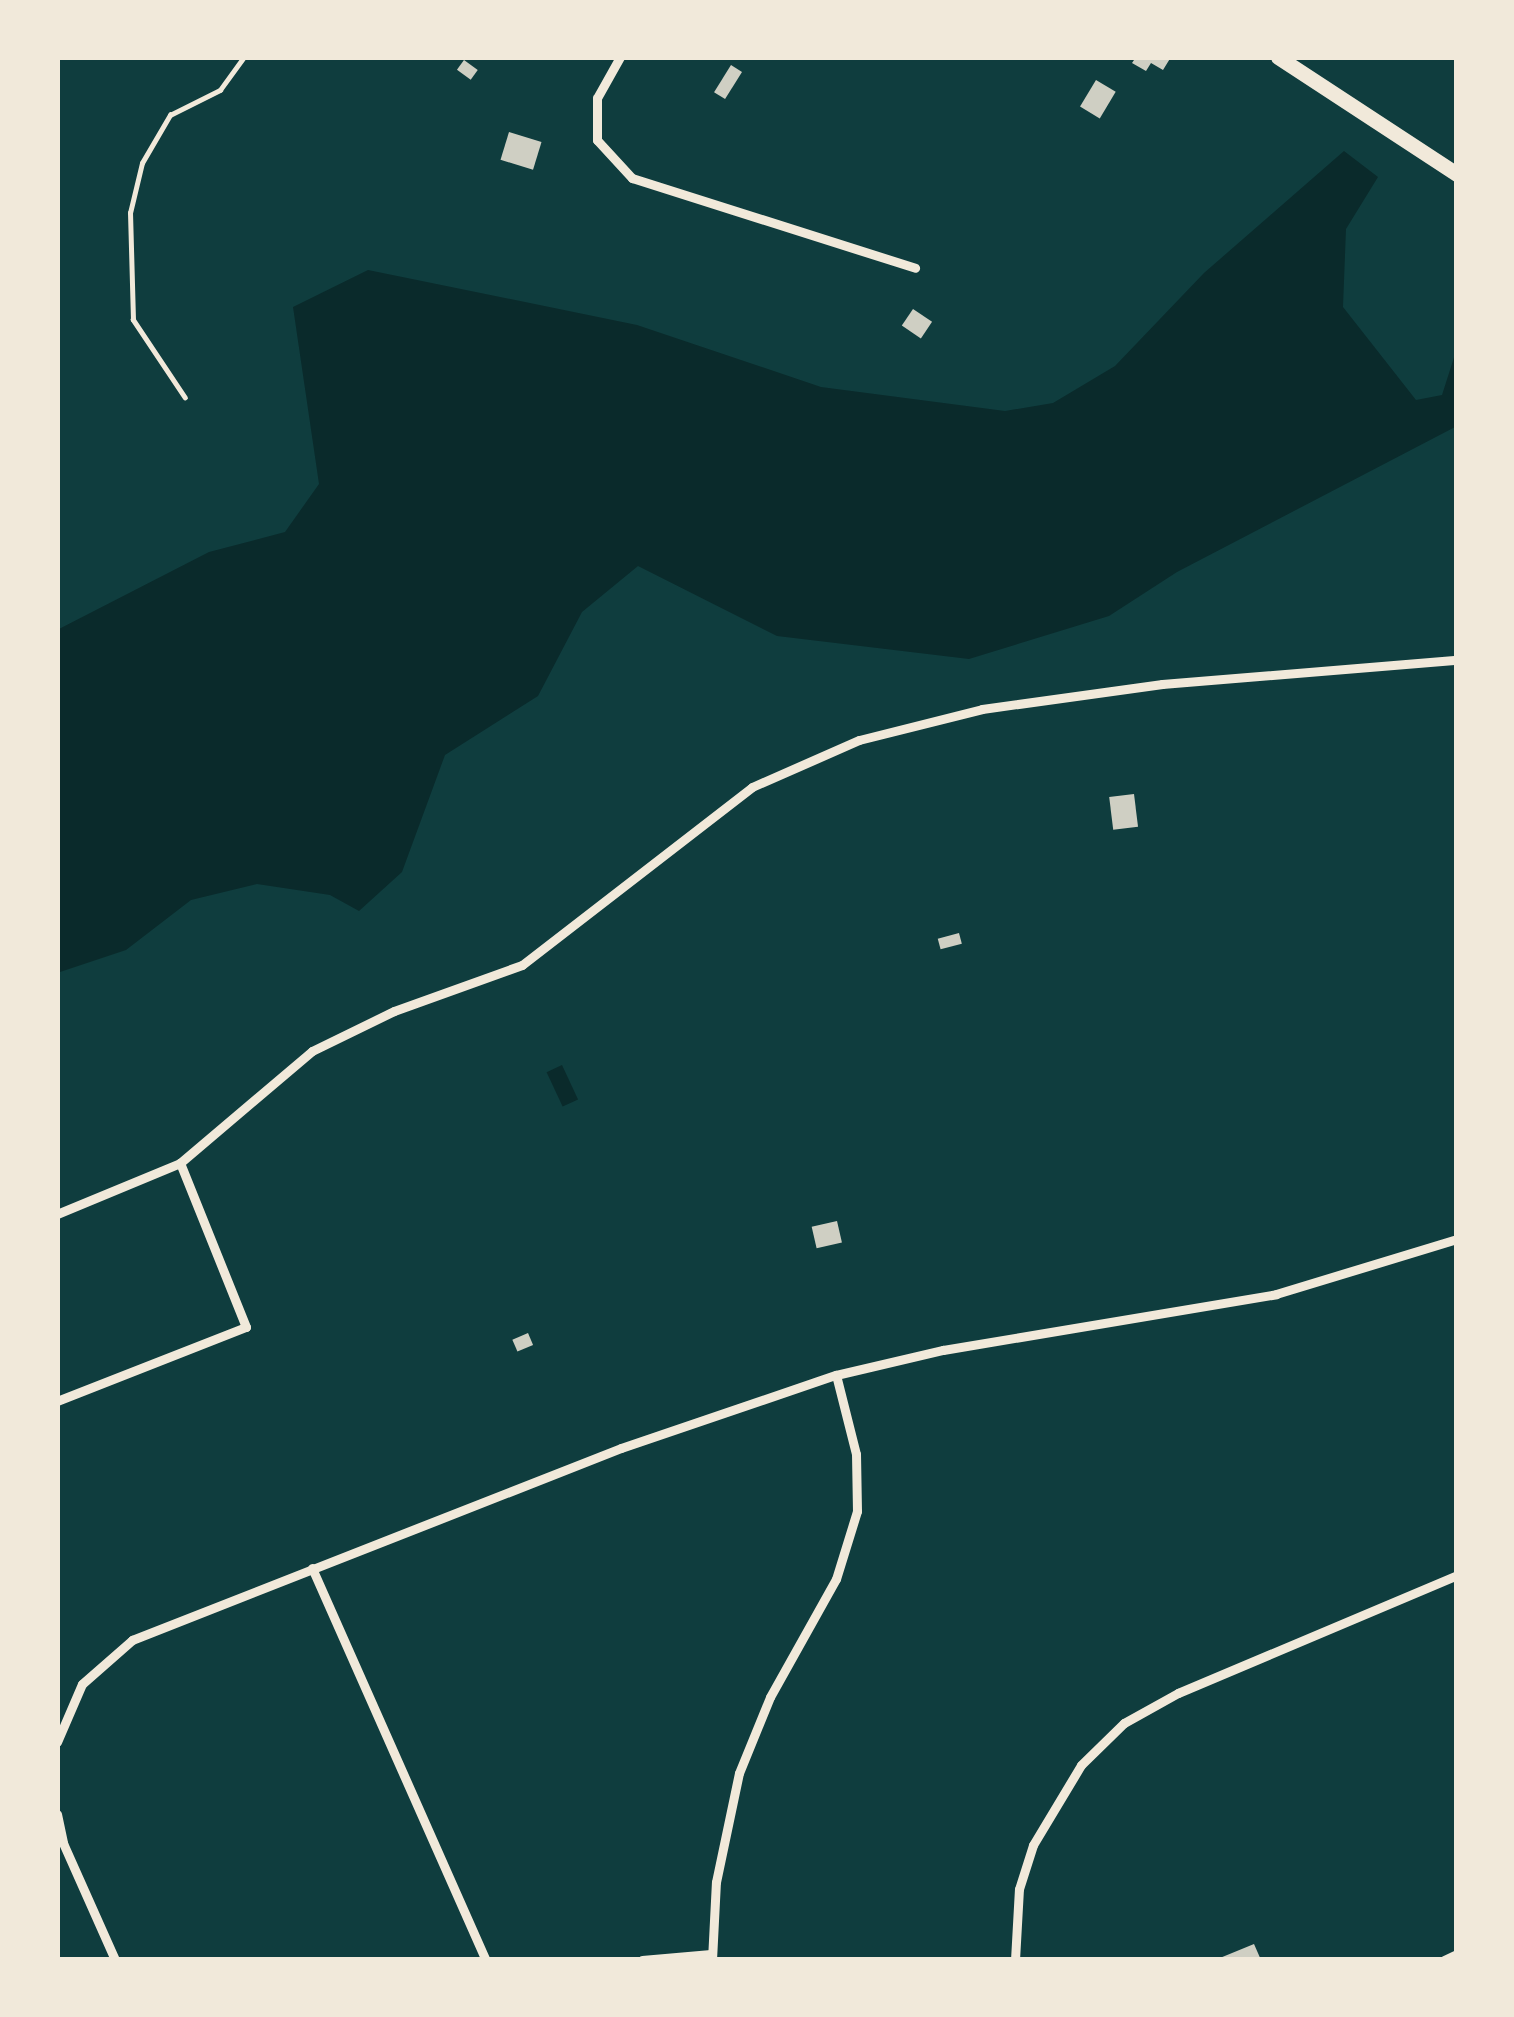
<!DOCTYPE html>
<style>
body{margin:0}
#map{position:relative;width:1514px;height:2017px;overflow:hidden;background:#0f3d3e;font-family:Lato,sans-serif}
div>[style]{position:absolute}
.water>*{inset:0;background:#0a2a2b;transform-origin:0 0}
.building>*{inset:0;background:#cfcfc3;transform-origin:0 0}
.service>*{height:4.5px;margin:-2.25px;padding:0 2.25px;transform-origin:2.25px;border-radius:2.25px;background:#f1e9da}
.minor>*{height:9px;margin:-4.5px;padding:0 4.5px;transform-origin:4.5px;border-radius:4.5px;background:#f1e9da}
.primary>*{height:15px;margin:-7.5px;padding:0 7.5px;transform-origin:7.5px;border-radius:7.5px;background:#f1e9da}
span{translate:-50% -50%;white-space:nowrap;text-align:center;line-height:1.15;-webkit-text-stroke:12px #f1e9da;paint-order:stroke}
.frame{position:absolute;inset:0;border:60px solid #f1e9da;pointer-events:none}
</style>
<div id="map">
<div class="water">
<i style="clip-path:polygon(1344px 151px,1378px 177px,1346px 229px,1343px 307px,1416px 400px,1442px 395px,1457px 348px,1457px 426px,1177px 572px,1109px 616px,969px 659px,777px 636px,638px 566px,582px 612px,538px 696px,445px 755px,402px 872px,359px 911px,330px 895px,257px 884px,191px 900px,126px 950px,57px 973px,57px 630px,209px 552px,285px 532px,319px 484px,293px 307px,368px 270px,637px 325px,821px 387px,1005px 411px,1053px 403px,1115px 366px,1204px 273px)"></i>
<i style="left:562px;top:1065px;width:38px;height:17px;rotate:65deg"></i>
</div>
<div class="building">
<i style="clip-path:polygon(1136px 57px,1171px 57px,1163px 70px,1151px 63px,1146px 71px,1132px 63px)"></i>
<i style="left:464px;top:60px;width:17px;height:12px;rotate:36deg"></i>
<i style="left:731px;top:65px;width:13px;height:32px;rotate:32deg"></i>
<i style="left:1096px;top:80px;width:23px;height:31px;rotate:31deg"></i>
<i style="left:509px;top:132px;width:34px;height:29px;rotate:17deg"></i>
<i style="left:913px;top:309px;width:23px;height:20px;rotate:34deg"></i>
<i style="left:1134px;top:794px;width:33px;height:25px;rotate:83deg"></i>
<i style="left:959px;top:933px;width:11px;height:22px;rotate:75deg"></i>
<i style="left:837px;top:1221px;width:22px;height:26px;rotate:77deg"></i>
<i style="left:528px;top:1333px;width:13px;height:17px;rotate:67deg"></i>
<i style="clip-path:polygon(1254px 1944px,1261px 1960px,1215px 1960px)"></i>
</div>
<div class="service">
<i style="left:185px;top:398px;width:94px;rotate:-123.7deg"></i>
<i style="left:133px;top:320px;width:107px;rotate:-91.6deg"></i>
<i style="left:130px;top:213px;width:51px;rotate:-76.5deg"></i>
<i style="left:142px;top:163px;width:56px;rotate:-59.7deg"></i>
<i style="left:170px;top:115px;width:56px;rotate:-26.6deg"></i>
<i style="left:220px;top:90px;width:41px;rotate:-54deg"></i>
</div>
<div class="minor">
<i style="left:620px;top:57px;width:47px;rotate:119.3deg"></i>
<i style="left:597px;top:98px;width:42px;rotate:90deg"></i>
<i style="left:597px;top:140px;width:52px;rotate:47.4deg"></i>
<i style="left:632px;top:178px;width:297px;rotate:17.6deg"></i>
<i style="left:57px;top:1214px;width:133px;rotate:-22.5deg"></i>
<i style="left:180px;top:1163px;width:173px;rotate:-40.3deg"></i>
<i style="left:312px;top:1051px;width:91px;rotate:-26deg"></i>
<i style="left:394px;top:1011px;width:136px;rotate:-19.8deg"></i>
<i style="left:522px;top:965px;width:291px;rotate:-37.7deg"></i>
<i style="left:752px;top:787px;width:117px;rotate:-23.7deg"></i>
<i style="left:859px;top:740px;width:127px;rotate:-14.1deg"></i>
<i style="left:982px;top:709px;width:182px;rotate:-7.9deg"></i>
<i style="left:1162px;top:684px;width:296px;rotate:-4.7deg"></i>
<i style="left:57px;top:1401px;width:203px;rotate:-21.4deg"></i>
<i style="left:246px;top:1327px;width:177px;rotate:-111.9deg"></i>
<i style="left:312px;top:1568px;width:429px;rotate:66.1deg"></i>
<i style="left:57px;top:1742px;width:63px;rotate:-66.7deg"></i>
<i style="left:82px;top:1684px;width:67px;rotate:-41.3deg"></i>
<i style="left:132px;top:1640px;width:525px;rotate:-21.44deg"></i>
<i style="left:621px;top:1448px;width:227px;rotate:-18.8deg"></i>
<i style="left:836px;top:1375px;width:110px;rotate:-13.2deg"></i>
<i style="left:943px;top:1350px;width:338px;rotate:-9.5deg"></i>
<i style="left:1276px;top:1294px;width:189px;rotate:-16.9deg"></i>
<i style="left:57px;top:1814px;width:30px;rotate:78deg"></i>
<i style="left:63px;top:1843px;width:128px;rotate:66deg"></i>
<i style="left:642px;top:1960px;width:69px;rotate:-5deg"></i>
<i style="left:712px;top:1960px;width:78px;rotate:-87.1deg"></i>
<i style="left:716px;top:1882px;width:111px;rotate:-78.1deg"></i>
<i style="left:739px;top:1773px;width:82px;rotate:-67.8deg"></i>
<i style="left:770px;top:1697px;width:135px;rotate:-60.8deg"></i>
<i style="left:836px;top:1579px;width:71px;rotate:-72.8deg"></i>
<i style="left:857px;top:1511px;width:57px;rotate:-91deg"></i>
<i style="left:856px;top:1454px;width:81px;rotate:-104.2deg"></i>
<i style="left:1015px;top:1960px;width:71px;rotate:-86.8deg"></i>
<i style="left:1019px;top:1889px;width:46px;rotate:-72.3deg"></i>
<i style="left:1033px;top:1845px;width:93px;rotate:-59deg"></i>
<i style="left:1081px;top:1765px;width:60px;rotate:-44.3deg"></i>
<i style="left:1124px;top:1723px;width:62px;rotate:-29.1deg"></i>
<i style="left:1178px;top:1693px;width:303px;rotate:-22.9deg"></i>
<i style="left:1444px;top:1960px;width:14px;rotate:-25deg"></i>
</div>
<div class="primary">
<i style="left:1278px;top:57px;width:214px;rotate:33.2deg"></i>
</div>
<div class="frame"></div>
</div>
